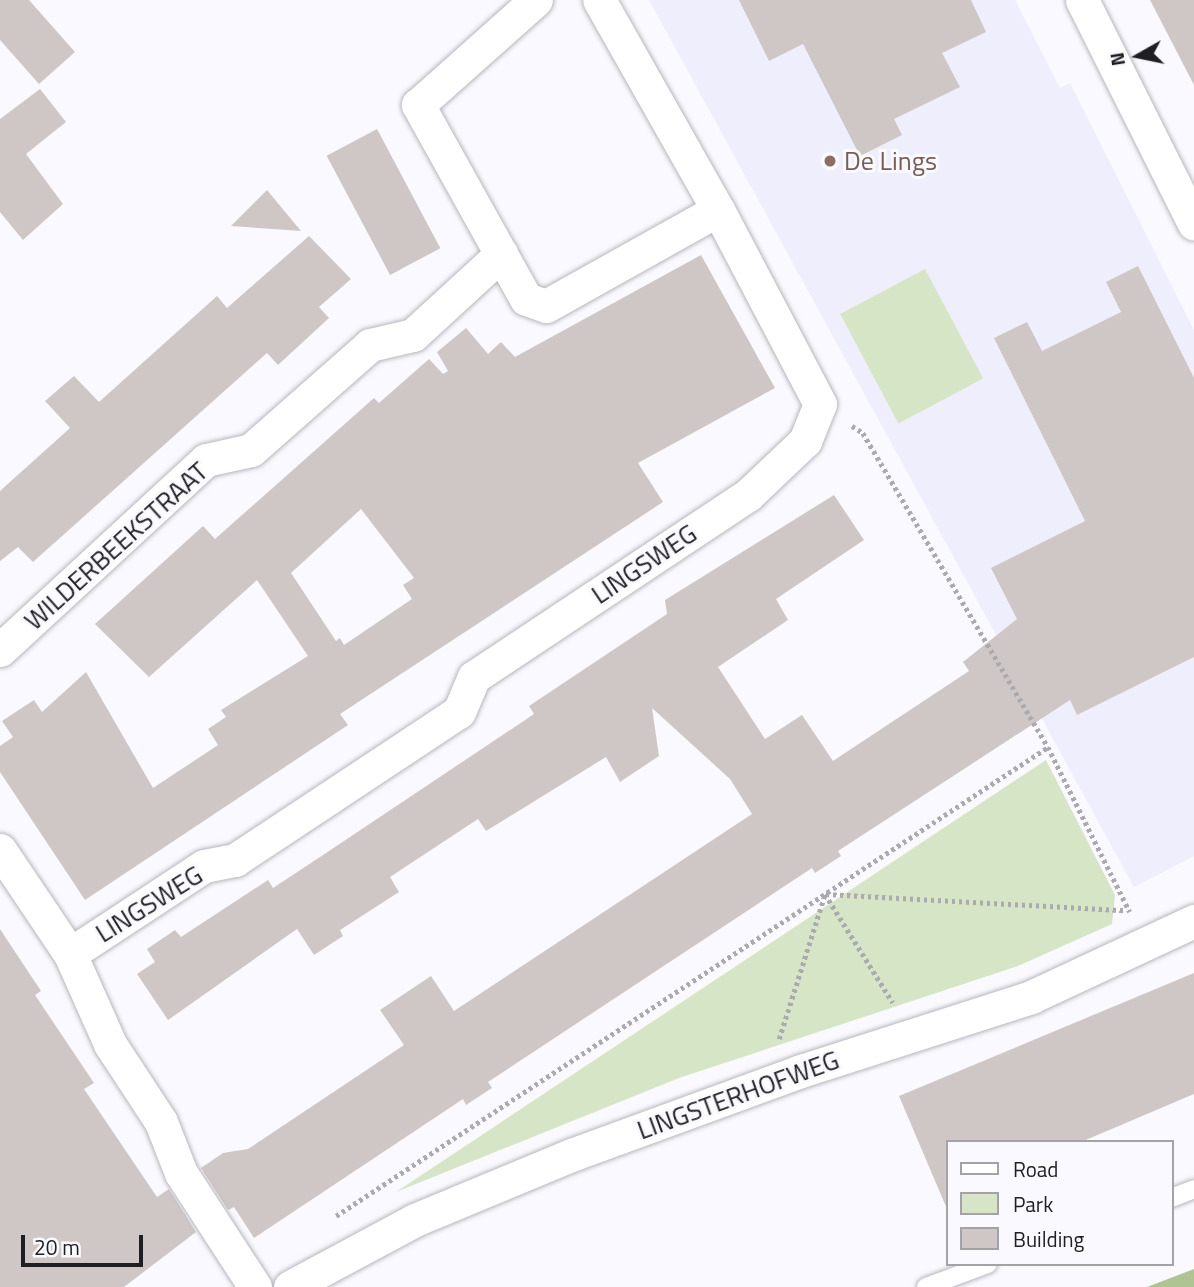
<!DOCTYPE html>
<style>
body{margin:0}
#map{position:relative;width:1194px;height:1287px;overflow:hidden;background:#f9f9ff;font-family:"Titillium Web",sans-serif}
div>[style]{position:absolute}
.built>*{inset:0;background:#eeeefc}
.green>*{inset:0;background:#d6e5c6;transform-origin:0 0}
.forest>*{inset:0;background:#aec593}
.building>*{inset:0;background:#cfc7c5;transform-origin:0 0}
.path>*{height:4.5px;margin-top:-2.25px;transform-origin:0;background:repeating-linear-gradient(90deg,#aaaaaf 0 3.5px,transparent 0 7px)}
.roads{filter:drop-shadow(0 0 2px #b6b6bc) drop-shadow(0 0 2px #b6b6bc)}
.service>*{height:18px;margin:-9px;padding:0 9px;transform-origin:9px;border-radius:9px;background:#fff}
.minor>*{height:33px;margin:-16.5px;padding:0 16.5px;transform-origin:16.5px;border-radius:16.5px;background:#fff}
.dots>*{width:19px;height:19px;translate:-50% -50%;box-sizing:border-box;border:4px solid #f9f9ff;border-radius:50%}
span{translate:-50% -50%;white-space:nowrap;text-align:center;line-height:1.15;-webkit-text-stroke:6px #f9f9ff;paint-order:stroke}
.education-label{font-size:26px;color:#785e54}
.left{translate:0 -50%;text-align:left}
.street-label{font-size:26px;color:#1f1f22}
.legend{position:absolute;left:946px;top:1140px;width:228px;height:126px;box-sizing:border-box;background:#f9f9ff;border:2px solid #a2a2a7;margin:0;padding:9px 12px;list-style:none;font-size:21px;color:#1f1f22}
.legend li{display:flex;align-items:center;gap:14px;height:35px}
.legend b{width:35px;border:2px solid #a2a2a7}
.north{position:absolute;left:1103px;top:21px;width:70px;height:70px;-webkit-text-stroke:5px #f9f9ff;paint-order:stroke;rotate:261deg;font-size:19px;font-weight:700;line-height:28px;text-align:center;color:#1f1f22}
.north::after{content:'';display:block;margin:auto;width:24px;height:32px;background:#1f1f22;clip-path:polygon(50% 0,100% 100%,50% 72%,0 100%)}
.scale{position:absolute;left:21px;top:1235px;width:122px;height:32px;box-sizing:border-box;border:4px solid #1f1f22;border-top:0;padding-left:9px;font-size:21px;line-height:24px;white-space:nowrap;color:#1f1f22;-webkit-text-stroke:5px #f9f9ff;paint-order:stroke}
</style>
<div id="map">
<div class="built">
<i style="clip-path:polygon(649px 0,1015px 0,1060px 88px,1070px 83px,1194px 330px,1194px 856px,1134px 887px)"></i>
</div>
<div class="green">
<i style="left:925px;top:269px;width:124px;height:96px;rotate:62deg"></i>
<i style="clip-path:polygon(1046px 760px,1115px 895px,1112px 924px,1018px 966px,679px 1078px,396px 1192px)"></i>
</div>
<div class="forest">
<i style="clip-path:polygon(1194px 1269px,1194px 1287px,1147px 1287px)"></i>
</div>
<div class="building">
<i style="clip-path:polygon(0 0,29px 0,75px 52px,39px 84px,0 40px)"></i>
<i style="clip-path:polygon(739px 0,971px 0,986px 32px,942px 53px,960px 87px,894px 119px,902px 135px,860px 156px,803px 44px,769px 61px)"></i>
<i style="clip-path:polygon(1150px 0,1194px 0,1194px 85px)"></i>
<i style="clip-path:polygon(40px 89px,66px 122px,26px 154px,63px 204px,23px 240px,0 212px,0 119px)"></i>
<i style="left:377px;top:129px;width:135px;height:57px;rotate:62deg"></i>
<i style="clip-path:polygon(267px 190px,301px 231px,231px 226px)"></i>
<i style="clip-path:polygon(309px 236px,351px 279px,319px 307px,329px 318px,278px 365px,267px 353px,33px 562px,18px 547px,0 561px,0 491px,70px 428px,45px 401px,74px 376px,99px 402px,217px 296px,227px 308px)"></i>
<i style="clip-path:polygon(evenodd,701px 255px,775px 388px,638px 463px,663px 502px,340px 714px,348px 725px,85px 900px,0 772px,0 746px,13px 737px,2px 721px,34px 700px,42px 712px,86px 672px,153px 788px,218px 745px,208px 729px,226px 717px,221px 710px,308px 656px,257px 580px,149px 677px,95px 624px,203px 526px,215px 539px,374px 398px,379px 403px,429px 359px,443px 374px,448px 371px,437px 352px,466px 328px,488px 354px,501px 342px,515px 357px,701px 255px,361px 509px,414px 578px,403px 585px,412px 599px,344px 645px,340px 638px,336px 641px,291px 573px,361px 509px)"></i>
<i style="clip-path:polygon(1138px 266px,1194px 378px,1194px 657px,1077px 715px,1070px 700px,838px 851px,841px 856px,815px 873px,812px 868px,488px 1082px,492px 1088px,466px 1105px,463px 1099px,254px 1238px,234px 1207px,228px 1210px,201px 1168px,223px 1153px,248px 1149px,404px 1045px,380px 1010px,431px 976px,454px 1011px,752px 814px,730px 779px,652px 708px,659px 756px,620px 782px,606px 757px,486px 831px,478px 819px,390px 877px,399px 892px,340px 930px,343px 936px,314px 955px,297px 929px,168px 1020px,137px 974px,155px 962px,147px 949px,175px 930px,181px 937px,268px 880px,273px 888px,326px 853px,534px 714px,529px 706px,667px 614px,665px 600px,834px 495px,864px 540px,776px 599px,788px 620px,718px 667px,765px 739px,802px 715px,833px 761px,969px 671px,963px 662px,1017px 619px,991px 568px,1085px 521px,994px 338px,1027px 322px,1042px 351px,1121px 312px,1106px 282px)"></i>
<i style="clip-path:polygon(0 929px,41px 991px,35px 995px,94px 1083px,84px 1089px,157px 1197px,169px 1189px,196px 1232px,124px 1287px,0 1287px)"></i>
<i style="clip-path:polygon(1194px 973px,1194px 1094px,1081px 1142px,947px 1142px,947px 1209px,899px 1096px)"></i>
</div>
<div class="path">
<i style="left:852px;top:426px;width:13px;rotate:32deg"></i>
<i style="left:863px;top:433px;width:364px;rotate:59.5deg"></i>
<i style="left:1048px;top:747px;width:184px;rotate:63.6deg"></i>
<i style="left:826px;top:894px;width:299px;rotate:3.1deg"></i>
<i style="left:779px;top:1039px;width:152px;rotate:-72.4deg"></i>
<i style="left:825px;top:894px;width:128px;rotate:58deg"></i>
<i style="left:336px;top:1216px;width:853px;rotate:-33.37deg"></i>
</div>
<div class="roads">
<div class="service">
<i style="left:1171px;top:1198px;width:25px;rotate:-21deg"></i>
<i style="left:926px;top:1287px;width:66px;rotate:-20.4deg"></i>
</div>
<div class="minor">
<i style="left:1082px;top:0;width:250px;rotate:63.4deg"></i>
<i style="left:501px;top:254px;width:51px;rotate:60.9deg"></i>
<i style="left:526px;top:299px;width:21px;rotate:19deg"></i>
<i style="left:546px;top:306px;width:197px;rotate:-29.2deg"></i>
<i style="left:0;top:650px;width:280px;rotate:-42.7deg"></i>
<i style="left:206px;top:460px;width:46px;rotate:-12.5deg"></i>
<i style="left:251px;top:450px;width:159px;rotate:-41.4deg"></i>
<i style="left:370px;top:345px;width:44px;rotate:-13.1deg"></i>
<i style="left:413px;top:335px;width:120px;rotate:-42.6deg"></i>
<i style="left:501px;top:254px;width:171px;rotate:-119.1deg"></i>
<i style="left:418px;top:105px;width:158px;rotate:-41.7deg"></i>
<i style="left:0;top:850px;width:125px;rotate:56.1deg"></i>
<i style="left:70px;top:954px;width:98px;rotate:66deg"></i>
<i style="left:110px;top:1044px;width:93px;rotate:56.8deg"></i>
<i style="left:161px;top:1122px;width:55px;rotate:68.6deg"></i>
<i style="left:181px;top:1173px;width:136px;rotate:57deg"></i>
<i style="left:70px;top:954px;width:160px;rotate:-33.3deg"></i>
<i style="left:204px;top:866px;width:32px;rotate:-11deg"></i>
<i style="left:235px;top:860px;width:268px;rotate:-33.5deg"></i>
<i style="left:459px;top:712px;width:38px;rotate:-67deg"></i>
<i style="left:474px;top:677px;width:329px;rotate:-33.6deg"></i>
<i style="left:748px;top:495px;width:79px;rotate:-43.5deg"></i>
<i style="left:805px;top:441px;width:40px;rotate:-68deg"></i>
<i style="left:820px;top:404px;width:219px;rotate:-117.7deg"></i>
<i style="left:718px;top:210px;width:241px;rotate:-119.5deg"></i>
<i style="left:290px;top:1287px;width:142px;rotate:-28.2deg"></i>
<i style="left:415px;top:1220px;width:169px;rotate:-22.6deg"></i>
<i style="left:571px;top:1155px;width:245px;rotate:-20.1deg"></i>
<i style="left:801px;top:1071px;width:242px;rotate:-17.8deg"></i>
<i style="left:1031px;top:997px;width:180px;rotate:-25deg"></i>
</div>
</div>
<div class="dots">
<i style="left:830px;top:161px;background:#8d6e63"></i>
</div>
<div class="education-label">
<span class="left" style="left:844px;top:161px">De Lings</span>
</div>
<div class="street-label">
<span style="left:116px;top:546px;rotate:-42deg">WILDERBEEKSTRAAT</span>
<span style="left:644px;top:564px;rotate:-34deg">LINGSWEG</span>
<span style="left:149px;top:904px;rotate:-32deg">LINGSWEG</span>
<span style="left:738px;top:1095px;rotate:-20deg">LINGSTERHOFWEG</span>
</div>
<ul class="legend">
<li><b style="height:9px;background:#fff"></b>Road</li>
<li><b style="height:19px;background:#d6e5c6"></b>Park</li>
<li><b style="height:19px;background:#cfc7c5"></b>Building</li>
</ul>
<div class="north">N</div>
<div class="scale">20 m</div>
</div>
